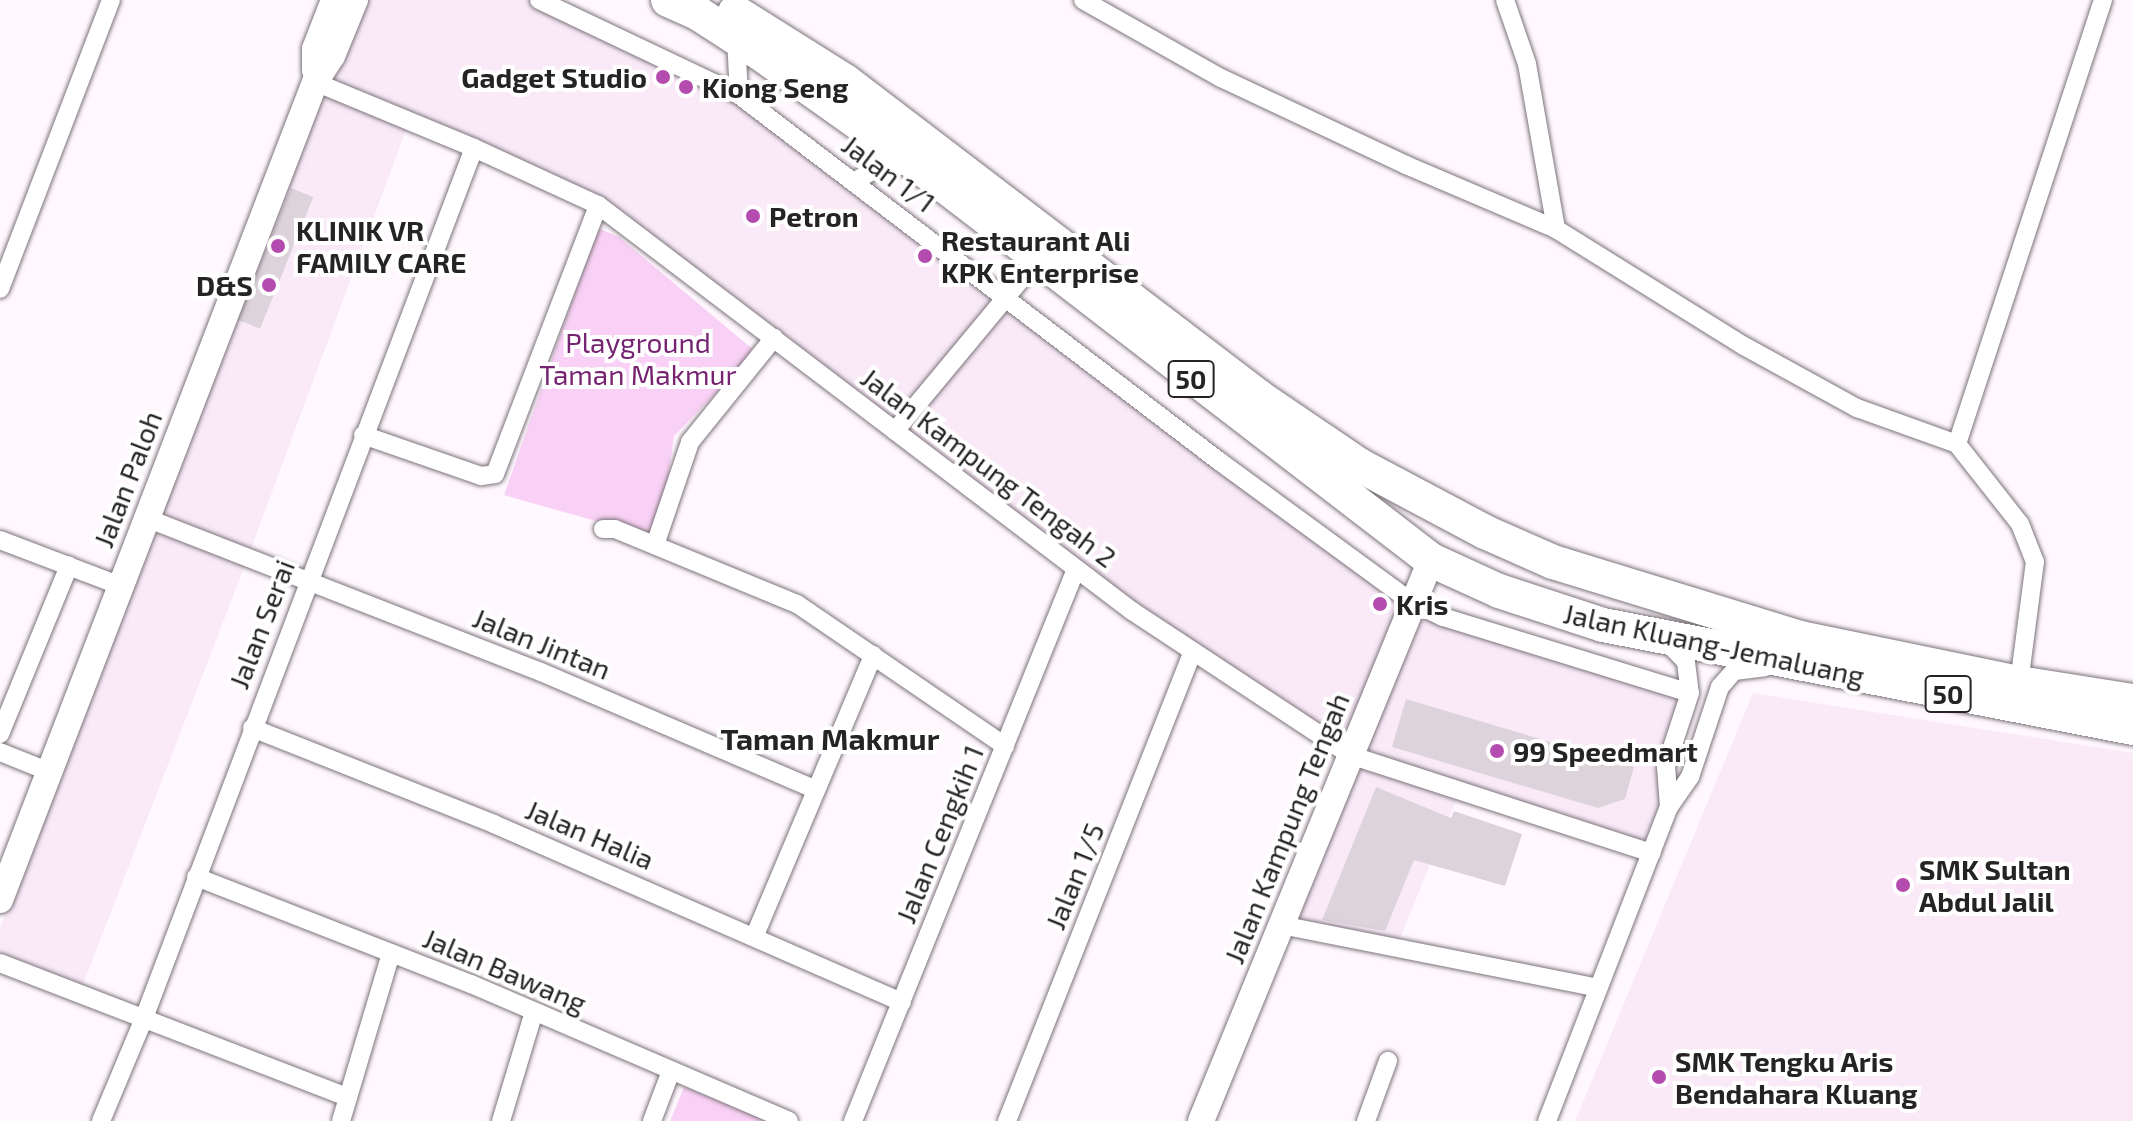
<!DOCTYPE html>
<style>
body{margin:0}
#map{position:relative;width:2133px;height:1121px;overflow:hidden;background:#fff8fe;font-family:"Exo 2",sans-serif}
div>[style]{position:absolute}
.built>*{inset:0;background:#faeaf8}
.green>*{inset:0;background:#fad1f6}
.building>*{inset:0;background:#dcd3db;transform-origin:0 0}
.roads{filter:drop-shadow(0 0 2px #7c747b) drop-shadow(0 0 2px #7c747b)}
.street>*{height:18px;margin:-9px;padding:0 9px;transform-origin:9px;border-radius:9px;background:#fff}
.secondary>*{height:26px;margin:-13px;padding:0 13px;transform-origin:13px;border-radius:13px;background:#fff}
.highway>*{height:34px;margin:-17px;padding:0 17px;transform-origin:17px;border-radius:17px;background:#fff}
.dots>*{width:22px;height:22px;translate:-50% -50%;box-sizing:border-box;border:4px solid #fff;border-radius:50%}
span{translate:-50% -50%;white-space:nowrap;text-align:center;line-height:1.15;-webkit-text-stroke:8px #fff;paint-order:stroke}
.shield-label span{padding:2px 6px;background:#fff;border:2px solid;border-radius:6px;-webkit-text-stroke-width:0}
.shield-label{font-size:26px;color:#262325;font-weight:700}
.poi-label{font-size:28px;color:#262325;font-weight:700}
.right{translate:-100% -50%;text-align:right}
.left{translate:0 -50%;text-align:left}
.street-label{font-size:28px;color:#262325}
.park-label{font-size:28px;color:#762472}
.neighbourhood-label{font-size:30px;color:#262325;font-weight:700}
</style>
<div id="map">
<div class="built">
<i style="clip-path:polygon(364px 0,554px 0,707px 70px,1407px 591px,1447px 612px,1697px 688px,1642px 858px,1457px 798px,1399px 941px,1294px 921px,1361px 753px,1132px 603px,642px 229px,412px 114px,239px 581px,77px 1000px,0 970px,0 928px,311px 119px)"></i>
<i style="clip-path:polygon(1753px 693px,2133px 753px,2133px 1121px,1575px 1121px)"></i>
</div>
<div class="green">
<i style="clip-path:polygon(598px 228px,619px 237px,756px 352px,674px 436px,659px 539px,504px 495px)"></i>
<i style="clip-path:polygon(684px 1087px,768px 1121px,670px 1121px)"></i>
</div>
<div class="building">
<i style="left:291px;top:188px;width:24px;height:142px;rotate:22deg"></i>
<i style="clip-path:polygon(1406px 699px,1634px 767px,1625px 799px,1598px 808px,1392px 747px)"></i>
<i style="clip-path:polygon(1376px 787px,1451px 818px,1454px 811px,1522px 834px,1505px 886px,1414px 860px,1385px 931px,1322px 920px)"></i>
</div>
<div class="roads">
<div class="street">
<i style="left:539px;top:0;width:221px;rotate:25.4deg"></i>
<i style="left:739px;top:95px;width:604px;rotate:37.33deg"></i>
<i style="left:1219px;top:461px;width:239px;rotate:36.2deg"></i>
<i style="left:1412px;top:602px;width:34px;rotate:26deg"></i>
<i style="left:1443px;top:617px;width:258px;rotate:17.1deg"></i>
<i style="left:1083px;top:0;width:159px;rotate:29.5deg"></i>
<i style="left:1221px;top:78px;width:204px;rotate:25.2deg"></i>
<i style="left:1406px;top:165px;width:163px;rotate:23.1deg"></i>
<i style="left:1556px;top:229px;width:221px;rotate:31.9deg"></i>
<i style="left:1744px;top:346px;width:129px;rotate:28.8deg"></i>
<i style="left:1857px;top:408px;width:106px;rotate:19.8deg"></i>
<i style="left:1505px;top:0;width:68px;rotate:71deg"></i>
<i style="left:1527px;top:64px;width:168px;rotate:80deg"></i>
<i style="left:736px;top:38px;width:57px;rotate:87deg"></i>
<i style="left:315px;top:82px;width:172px;rotate:22.5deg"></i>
<i style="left:474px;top:148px;width:136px;rotate:24.7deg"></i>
<i style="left:598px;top:205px;width:671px;rotate:37.25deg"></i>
<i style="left:1132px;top:611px;width:261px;rotate:33.4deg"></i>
<i style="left:1350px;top:755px;width:317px;rotate:18deg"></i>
<i style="left:855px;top:181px;width:22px;rotate:-30deg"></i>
<i style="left:874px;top:170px;width:38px;rotate:-9deg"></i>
<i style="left:0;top:289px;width:310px;rotate:-69deg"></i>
<i style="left:895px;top:431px;width:222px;rotate:-50.3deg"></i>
<i style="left:363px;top:435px;width:125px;rotate:19.2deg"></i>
<i style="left:481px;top:476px;width:14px;rotate:-8deg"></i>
<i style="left:495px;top:474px;width:288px;rotate:-69deg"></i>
<i style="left:146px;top:518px;width:424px;rotate:21.3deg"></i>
<i style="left:541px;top:672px;width:299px;rotate:23.2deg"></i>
<i style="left:603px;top:529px;width:12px"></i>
<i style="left:615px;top:529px;width:197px;rotate:22.4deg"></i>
<i style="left:797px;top:604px;width:252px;rotate:34.3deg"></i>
<i style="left:0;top:540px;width:129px;rotate:20.8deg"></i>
<i style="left:655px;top:545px;width:109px;rotate:-71.2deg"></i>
<i style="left:690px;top:442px;width:134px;rotate:-51.1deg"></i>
<i style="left:1666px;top:641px;width:29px;rotate:46deg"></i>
<i style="left:1686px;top:662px;width:31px;rotate:83deg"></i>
<i style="left:1690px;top:693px;width:77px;rotate:108.2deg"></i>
<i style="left:1666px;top:766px;width:41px;rotate:85.8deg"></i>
<i style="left:2019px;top:683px;width:122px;rotate:-82.5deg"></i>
<i style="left:2035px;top:562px;width:41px;rotate:-111.5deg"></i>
<i style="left:2020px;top:524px;width:102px;rotate:-128.2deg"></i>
<i style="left:1957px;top:444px;width:467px;rotate:-71.8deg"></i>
<i style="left:252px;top:728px;width:260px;rotate:21.6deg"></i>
<i style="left:494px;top:824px;width:445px;rotate:23.6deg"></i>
<i style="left:0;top:734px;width:182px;rotate:-67.7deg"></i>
<i style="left:0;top:752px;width:54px;rotate:21.8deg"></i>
<i style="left:196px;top:877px;width:295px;rotate:21.3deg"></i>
<i style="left:471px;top:984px;width:346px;rotate:23.3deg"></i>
<i style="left:1281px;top:925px;width:323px;rotate:11.2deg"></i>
<i style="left:755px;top:935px;width:304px;rotate:-67.1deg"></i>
<i style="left:0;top:963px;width:373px;rotate:21.1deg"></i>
<i style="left:101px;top:1121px;width:112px;rotate:-67.3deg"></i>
<i style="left:144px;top:1018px;width:930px;rotate:-69.23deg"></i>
<i style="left:341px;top:1121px;width:175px;rotate:-73.4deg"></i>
<i style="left:501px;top:1121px;width:114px;rotate:-73.2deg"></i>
<i style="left:652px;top:1121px;width:53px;rotate:-69.2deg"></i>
<i style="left:853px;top:1121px;width:595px;rotate:-68deg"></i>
<i style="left:1007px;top:1121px;width:505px;rotate:-68.41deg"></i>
<i style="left:1366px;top:1121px;width:64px;rotate:-69.9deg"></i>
<i style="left:1547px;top:1121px;width:337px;rotate:-68.8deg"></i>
<i style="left:1669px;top:807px;width:37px;rotate:-55deg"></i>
<i style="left:1690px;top:777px;width:95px;rotate:-71.6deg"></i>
<i style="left:1720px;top:687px;width:21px;rotate:-49deg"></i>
<i style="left:1734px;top:671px;width:31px;rotate:-7deg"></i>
</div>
<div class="secondary">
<i style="left:315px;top:70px;width:21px;rotate:-90deg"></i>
<i style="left:315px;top:49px;width:53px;rotate:-68.8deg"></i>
<i style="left:0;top:900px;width:877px;rotate:-68.94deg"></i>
<i style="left:315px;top:82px;width:31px;rotate:-57deg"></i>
<i style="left:332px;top:56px;width:61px;rotate:-67.7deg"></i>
<i style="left:1201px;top:1121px;width:606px;rotate:-67.71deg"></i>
</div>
<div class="highway">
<i style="left:668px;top:0;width:34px;rotate:24deg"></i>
<i style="left:699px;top:14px;width:70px;rotate:32.8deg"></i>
<i style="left:758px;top:52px;width:192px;rotate:35.3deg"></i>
<i style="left:915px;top:163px;width:651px;rotate:37.57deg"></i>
<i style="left:1431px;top:560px;width:75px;rotate:24.5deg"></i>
<i style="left:1499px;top:591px;width:109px;rotate:18.1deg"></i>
<i style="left:1603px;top:625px;width:540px;rotate:11deg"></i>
<i style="left:735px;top:12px;width:130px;rotate:32.1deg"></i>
<i style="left:845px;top:81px;width:521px;rotate:37.35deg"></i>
<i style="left:1259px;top:397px;width:121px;rotate:34.2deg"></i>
<i style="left:1359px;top:465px;width:143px;rotate:28deg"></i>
<i style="left:1485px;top:532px;width:74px;rotate:23.8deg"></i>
<i style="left:1553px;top:562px;width:258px;rotate:17.1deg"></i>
<i style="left:1800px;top:638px;width:224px;rotate:11.6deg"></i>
<i style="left:2019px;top:683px;width:115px;rotate:9deg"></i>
</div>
</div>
<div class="dots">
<i style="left:663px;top:77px;background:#b44caf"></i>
<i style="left:686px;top:87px;background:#b44caf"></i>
<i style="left:753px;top:216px;background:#b44caf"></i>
<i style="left:278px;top:246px;background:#b44caf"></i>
<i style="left:925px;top:256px;background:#b44caf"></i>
<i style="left:269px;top:285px;background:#b44caf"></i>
<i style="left:1380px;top:604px;background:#b44caf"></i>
<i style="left:1497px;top:751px;background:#b44caf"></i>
<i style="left:1903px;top:885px;background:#b44caf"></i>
<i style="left:1659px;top:1077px;background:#b44caf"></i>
</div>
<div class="shield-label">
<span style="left:1191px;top:379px">50</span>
<span style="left:1948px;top:694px">50</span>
</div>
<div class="poi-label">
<span class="right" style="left:647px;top:77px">Gadget Studio</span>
<span class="left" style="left:702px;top:87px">Kiong Seng</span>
<span class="left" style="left:769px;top:216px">Petron</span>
<span class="left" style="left:296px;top:246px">KLINIK VR<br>FAMILY CARE</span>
<span class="left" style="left:941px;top:256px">Restaurant Ali<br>KPK Enterprise</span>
<span class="right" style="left:253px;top:285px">D&amp;S</span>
<span class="left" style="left:1396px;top:604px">Kris</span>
<span class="left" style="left:1513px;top:751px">99 Speedmart</span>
<span class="left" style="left:1919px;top:885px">SMK Sultan<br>Abdul Jalil</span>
<span class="left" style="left:1675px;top:1077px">SMK Tengku Aris<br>Bendahara Kluang</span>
</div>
<div class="street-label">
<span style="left:889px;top:173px;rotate:37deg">Jalan 1/1</span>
<span style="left:989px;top:467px;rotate:37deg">Jalan Kampung Tengah 2</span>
<span style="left:127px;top:479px;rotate:-69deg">Jalan Paloh</span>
<span style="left:261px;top:624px;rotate:-69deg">Jalan Serai</span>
<span style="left:542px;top:643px;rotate:22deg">Jalan Jintan</span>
<span style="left:1714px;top:644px;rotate:12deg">Jalan Kluang-Jemaluang</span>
<span style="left:1286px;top:828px;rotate:-68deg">Jalan Kampung Tengah</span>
<span style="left:590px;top:834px;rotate:23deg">Jalan Halia</span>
<span style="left:939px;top:834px;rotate:-68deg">Jalan Cengkih 1</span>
<span style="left:1074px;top:876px;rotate:-68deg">Jalan 1/5</span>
<span style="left:505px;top:970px;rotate:23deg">Jalan Bawang</span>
</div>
<div class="park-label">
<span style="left:638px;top:358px">Playground<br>Taman Makmur</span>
</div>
<div class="neighbourhood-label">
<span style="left:830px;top:738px">Taman Makmur</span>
</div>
</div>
